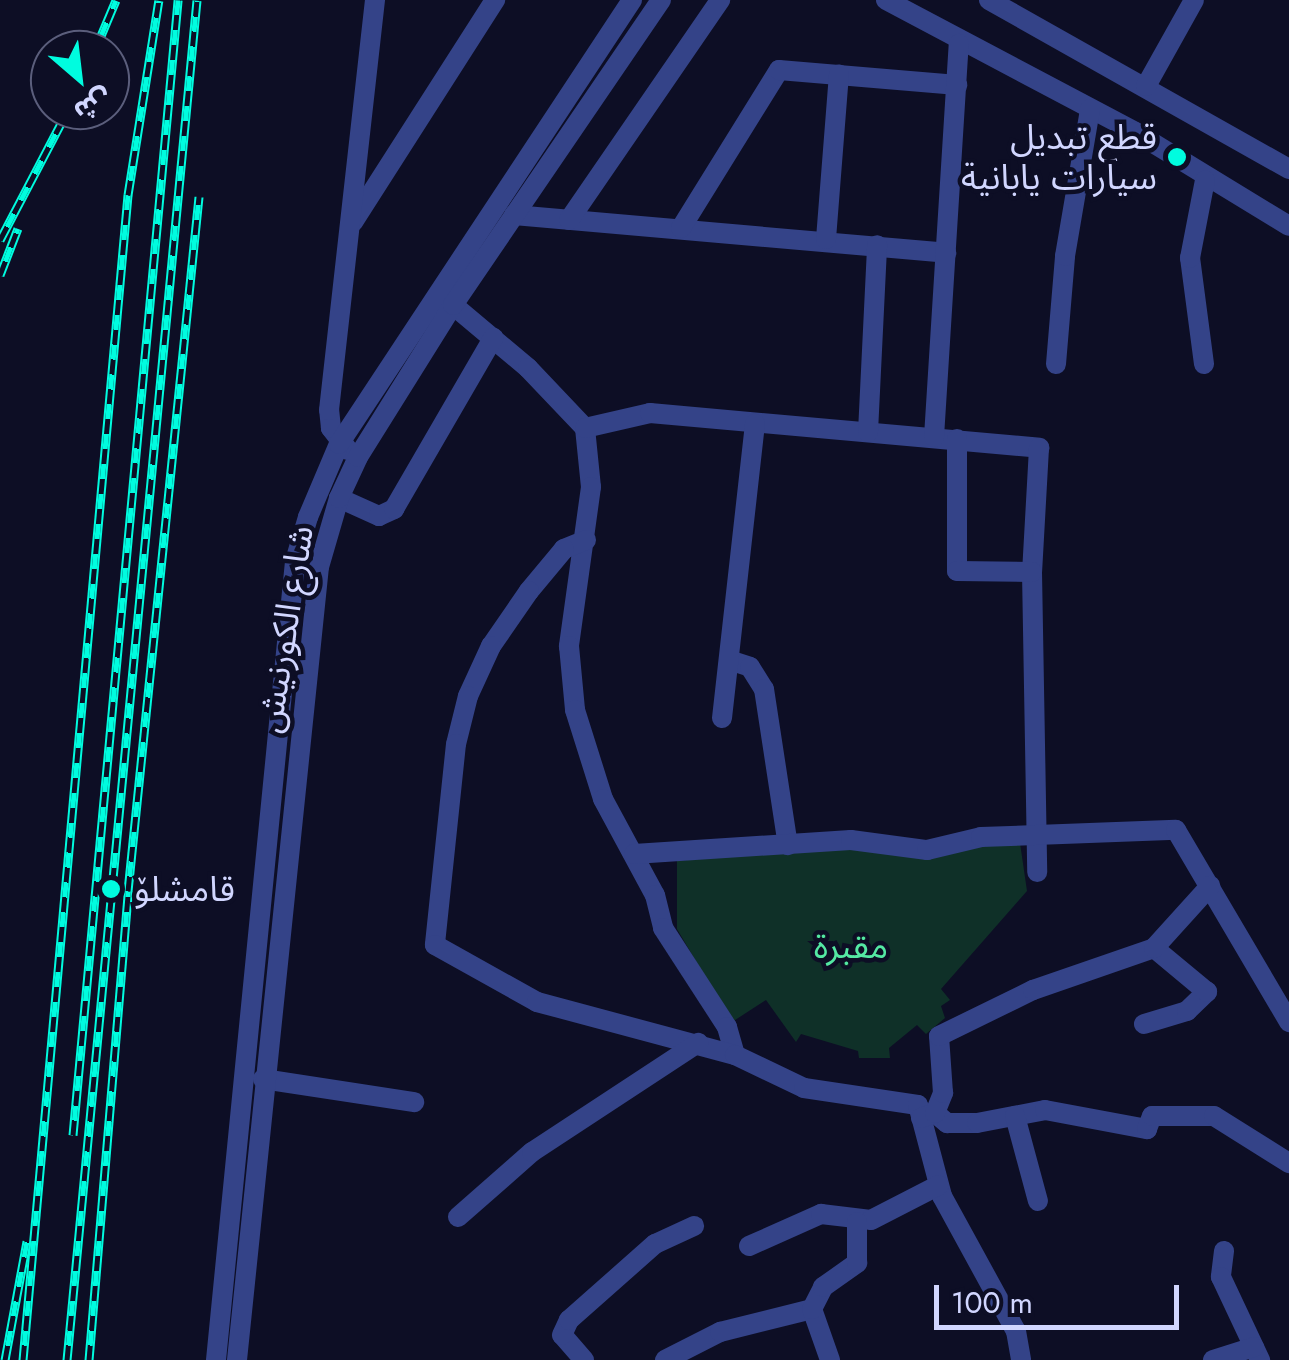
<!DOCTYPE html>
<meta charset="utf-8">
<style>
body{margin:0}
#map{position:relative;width:1289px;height:1360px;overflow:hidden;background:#0d0e25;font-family:Jost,"Noto Sans Arabic",sans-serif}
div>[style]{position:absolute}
.green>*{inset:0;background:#0f3028}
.minor>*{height:20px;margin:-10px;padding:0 10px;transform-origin:10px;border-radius:10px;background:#344388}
.rail>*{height:9px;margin-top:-4.5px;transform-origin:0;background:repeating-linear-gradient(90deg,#0d0e25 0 15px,#00fcdf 0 30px);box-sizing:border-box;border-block:2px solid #00fcdf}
.dots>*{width:28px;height:28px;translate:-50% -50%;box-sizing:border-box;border:5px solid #0d0e25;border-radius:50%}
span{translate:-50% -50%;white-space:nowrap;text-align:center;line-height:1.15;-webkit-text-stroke:9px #0d0e25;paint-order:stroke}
.poi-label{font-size:35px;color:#d1d6ff}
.right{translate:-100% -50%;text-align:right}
.left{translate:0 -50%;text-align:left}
.street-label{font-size:35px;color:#d1d6ff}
.park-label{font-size:35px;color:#54e8a3}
.north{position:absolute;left:30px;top:30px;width:100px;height:100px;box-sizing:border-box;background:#0d0e25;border:2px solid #5b5e7c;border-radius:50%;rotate:152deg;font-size:28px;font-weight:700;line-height:40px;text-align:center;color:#d1d6ff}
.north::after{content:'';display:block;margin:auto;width:35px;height:45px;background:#00fcdf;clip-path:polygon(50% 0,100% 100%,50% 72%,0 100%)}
.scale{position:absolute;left:934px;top:1285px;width:245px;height:45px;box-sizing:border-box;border:5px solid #d1d6ff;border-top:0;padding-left:12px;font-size:30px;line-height:35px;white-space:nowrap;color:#d1d6ff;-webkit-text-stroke:8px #0d0e25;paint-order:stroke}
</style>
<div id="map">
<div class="green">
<i style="clip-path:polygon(1020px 843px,1027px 891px,941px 989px,950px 1000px,941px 1006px,945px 1018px,926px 1034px,917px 1025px,889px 1048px,890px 1058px,859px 1058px,858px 1051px,801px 1034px,796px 1042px,766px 1000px,732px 1022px,677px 929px,677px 861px,839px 845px)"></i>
</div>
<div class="minor">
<i style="left:886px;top:0;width:282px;rotate:27.9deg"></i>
<i style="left:1135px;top:132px;width:180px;rotate:31.4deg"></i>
<i style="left:989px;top:0;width:344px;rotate:29.4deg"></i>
<i style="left:1146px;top:86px;width:98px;rotate:-60.8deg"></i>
<i style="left:514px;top:215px;width:434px;rotate:5deg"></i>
<i style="left:569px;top:220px;width:267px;rotate:-55.5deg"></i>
<i style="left:353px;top:222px;width:264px;rotate:-57.4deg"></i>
<i style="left:681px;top:228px;width:186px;rotate:-58.2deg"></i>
<i style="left:779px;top:70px;width:179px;rotate:4.8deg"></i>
<i style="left:826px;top:239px;width:165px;rotate:-85.5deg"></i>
<i style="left:453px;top:305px;width:98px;rotate:40deg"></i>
<i style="left:528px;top:368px;width:83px;rotate:46.5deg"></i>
<i style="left:585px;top:428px;width:59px;rotate:84.2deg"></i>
<i style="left:591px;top:487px;width:161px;rotate:97.9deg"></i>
<i style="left:569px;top:646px;width:64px;rotate:84.6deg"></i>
<i style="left:575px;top:710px;width:93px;rotate:72.5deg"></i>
<i style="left:603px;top:799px;width:109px;rotate:61.6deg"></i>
<i style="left:655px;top:895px;width:34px;rotate:76deg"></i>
<i style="left:663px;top:928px;width:118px;rotate:57.1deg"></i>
<i style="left:727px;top:1027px;width:29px;rotate:74deg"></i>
<i style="left:1056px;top:364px;width:108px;rotate:-85.2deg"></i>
<i style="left:1065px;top:256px;width:149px;rotate:-80.3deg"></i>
<i style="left:1204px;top:364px;width:107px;rotate:-97.5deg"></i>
<i style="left:1190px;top:258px;width:79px;rotate:-79.1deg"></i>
<i style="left:585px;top:428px;width:67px;rotate:-13deg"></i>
<i style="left:650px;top:413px;width:391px;rotate:5.1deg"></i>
<i style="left:1039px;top:448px;width:124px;rotate:93.2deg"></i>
<i style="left:1032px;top:572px;width:300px;rotate:89deg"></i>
<i style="left:868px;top:432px;width:187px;rotate:-87.2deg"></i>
<i style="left:934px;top:437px;width:394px;rotate:-86.4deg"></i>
<i style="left:957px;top:439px;width:132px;rotate:90deg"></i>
<i style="left:957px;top:571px;width:75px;rotate:0.8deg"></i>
<i style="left:348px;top:450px;width:28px;rotate:-128deg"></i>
<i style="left:331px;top:428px;width:18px;rotate:-96deg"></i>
<i style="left:329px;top:410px;width:413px;rotate:-83.6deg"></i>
<i style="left:339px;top:498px;width:44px;rotate:24.2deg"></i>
<i style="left:379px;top:516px;width:17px;rotate:-25deg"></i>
<i style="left:394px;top:509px;width:198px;rotate:-59.9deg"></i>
<i style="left:586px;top:540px;width:24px;rotate:158deg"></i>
<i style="left:564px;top:549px;width:55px;rotate:129.8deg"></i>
<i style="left:529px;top:591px;width:67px;rotate:124.6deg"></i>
<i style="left:491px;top:646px;width:55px;rotate:114.7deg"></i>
<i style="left:468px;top:696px;width:49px;rotate:104deg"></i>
<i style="left:456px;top:744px;width:202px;rotate:96deg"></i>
<i style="left:435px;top:945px;width:117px;rotate:29.2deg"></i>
<i style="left:537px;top:1002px;width:205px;rotate:15deg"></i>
<i style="left:735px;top:1055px;width:76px;rotate:25.6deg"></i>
<i style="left:804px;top:1088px;width:115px;rotate:8.5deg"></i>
<i style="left:918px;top:1105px;width:94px;rotate:75.2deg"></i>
<i style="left:942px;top:1196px;width:154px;rotate:61.3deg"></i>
<i style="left:1016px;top:1331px;width:29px;rotate:80deg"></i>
<i style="left:729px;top:660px;width:22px;rotate:18deg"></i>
<i style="left:750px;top:667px;width:26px;rotate:58deg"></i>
<i style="left:764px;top:689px;width:158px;rotate:81.3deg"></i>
<i style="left:722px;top:718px;width:296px;rotate:-83.6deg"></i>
<i style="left:634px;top:854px;width:217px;rotate:-3.7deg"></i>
<i style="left:851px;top:840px;width:77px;rotate:7.5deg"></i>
<i style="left:927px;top:850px;width:56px;rotate:-13.5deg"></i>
<i style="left:981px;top:837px;width:195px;rotate:-2.1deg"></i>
<i style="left:1176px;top:830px;width:223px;rotate:59.5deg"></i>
<i style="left:1144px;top:1024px;width:45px;rotate:-16.8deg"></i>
<i style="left:1187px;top:1011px;width:28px;rotate:-44deg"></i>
<i style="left:1207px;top:992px;width:69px;rotate:-140.3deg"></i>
<i style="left:263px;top:1079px;width:153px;rotate:8.7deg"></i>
<i style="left:935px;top:1113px;width:16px;rotate:40deg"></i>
<i style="left:947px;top:1123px;width:30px"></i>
<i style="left:977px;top:1123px;width:69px;rotate:-10.8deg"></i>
<i style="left:1045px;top:1110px;width:104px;rotate:10.6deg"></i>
<i style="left:1147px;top:1129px;width:14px;rotate:-69deg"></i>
<i style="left:1152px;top:1116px;width:62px"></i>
<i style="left:1214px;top:1116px;width:89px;rotate:32.1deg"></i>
<i style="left:1015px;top:1116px;width:88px;rotate:74.9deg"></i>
<i style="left:921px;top:1118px;width:15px;rotate:-20deg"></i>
<i style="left:935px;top:1113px;width:22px;rotate:-68deg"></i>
<i style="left:943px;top:1093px;width:57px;rotate:-94deg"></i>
<i style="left:939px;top:1036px;width:105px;rotate:-26.1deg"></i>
<i style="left:1033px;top:990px;width:128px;rotate:-19.1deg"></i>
<i style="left:1154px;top:948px;width:84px;rotate:-47.9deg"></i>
<i style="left:458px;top:1217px;width:98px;rotate:-41.3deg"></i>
<i style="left:532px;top:1152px;width:199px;rotate:-33.3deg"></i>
<i style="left:749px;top:1246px;width:79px;rotate:-24deg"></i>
<i style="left:821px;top:1214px;width:50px;rotate:6.8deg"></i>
<i style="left:871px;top:1220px;width:76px;rotate:-27.2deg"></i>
<i style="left:1224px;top:1251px;width:26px;rotate:97deg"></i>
<i style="left:1221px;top:1277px;width:92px;rotate:64.8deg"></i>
<i style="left:216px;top:1360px;width:803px;rotate:-84.35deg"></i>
<i style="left:295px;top:561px;width:46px;rotate:-73.5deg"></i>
<i style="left:308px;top:517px;width:79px;rotate:-67deg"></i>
<i style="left:339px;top:444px;width:532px;rotate:-56.58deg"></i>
<i style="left:237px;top:1360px;width:797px;rotate:-84.1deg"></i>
<i style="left:319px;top:567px;width:72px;rotate:-73.8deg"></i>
<i style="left:339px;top:498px;width:45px;rotate:-65.1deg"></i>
<i style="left:358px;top:457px;width:179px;rotate:-58deg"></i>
<i style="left:453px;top:305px;width:369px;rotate:-55.7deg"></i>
<i style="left:584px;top:1360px;width:33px;rotate:-131deg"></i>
<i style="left:562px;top:1335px;width:17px;rotate:-65deg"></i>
<i style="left:569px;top:1320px;width:115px;rotate:-41.5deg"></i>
<i style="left:655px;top:1244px;width:43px;rotate:-24.8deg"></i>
<i style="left:665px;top:1360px;width:62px;rotate:-27deg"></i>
<i style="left:720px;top:1332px;width:95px;rotate:-14deg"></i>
<i style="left:830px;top:1360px;width:54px;rotate:-109.4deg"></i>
<i style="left:812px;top:1309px;width:25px;rotate:-63deg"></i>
<i style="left:823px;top:1287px;width:42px;rotate:-35.2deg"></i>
<i style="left:857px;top:1263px;width:41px;rotate:-90deg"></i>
<i style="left:1213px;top:1360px;width:43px;rotate:-17.6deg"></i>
</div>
<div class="rail">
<i style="left:95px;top:50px;width:54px;rotate:-67.2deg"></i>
<i style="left:0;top:240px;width:147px;rotate:-62.4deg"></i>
<i style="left:0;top:275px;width:50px;rotate:-69deg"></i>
<i style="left:73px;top:1135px;width:1140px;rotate:-84.71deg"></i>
<i style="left:5px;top:1360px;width:121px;rotate:-79.5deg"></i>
<i style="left:23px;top:1360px;width:1170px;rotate:-84.85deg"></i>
<i style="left:128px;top:195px;width:197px;rotate:-81deg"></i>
<i style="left:67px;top:1360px;width:1366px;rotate:-84.54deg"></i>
<i style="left:89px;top:1360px;width:471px;rotate:-85.2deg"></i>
<i style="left:128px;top:891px;width:698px;rotate:-84.16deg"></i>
</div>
<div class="dots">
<i style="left:1177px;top:157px;background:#00fcdf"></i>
<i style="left:111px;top:889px;background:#00fcdf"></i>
</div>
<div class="poi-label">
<span class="right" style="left:1157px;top:157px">قطع تبديل<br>سيارات يابانية</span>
<span class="left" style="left:134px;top:889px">قامشلۆ</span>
</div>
<div class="street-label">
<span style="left:285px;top:629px;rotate:-81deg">شارع الكورنيش</span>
</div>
<div class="park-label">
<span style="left:851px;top:946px">مقبرة</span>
</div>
<div class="north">ش</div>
<div class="scale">100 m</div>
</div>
